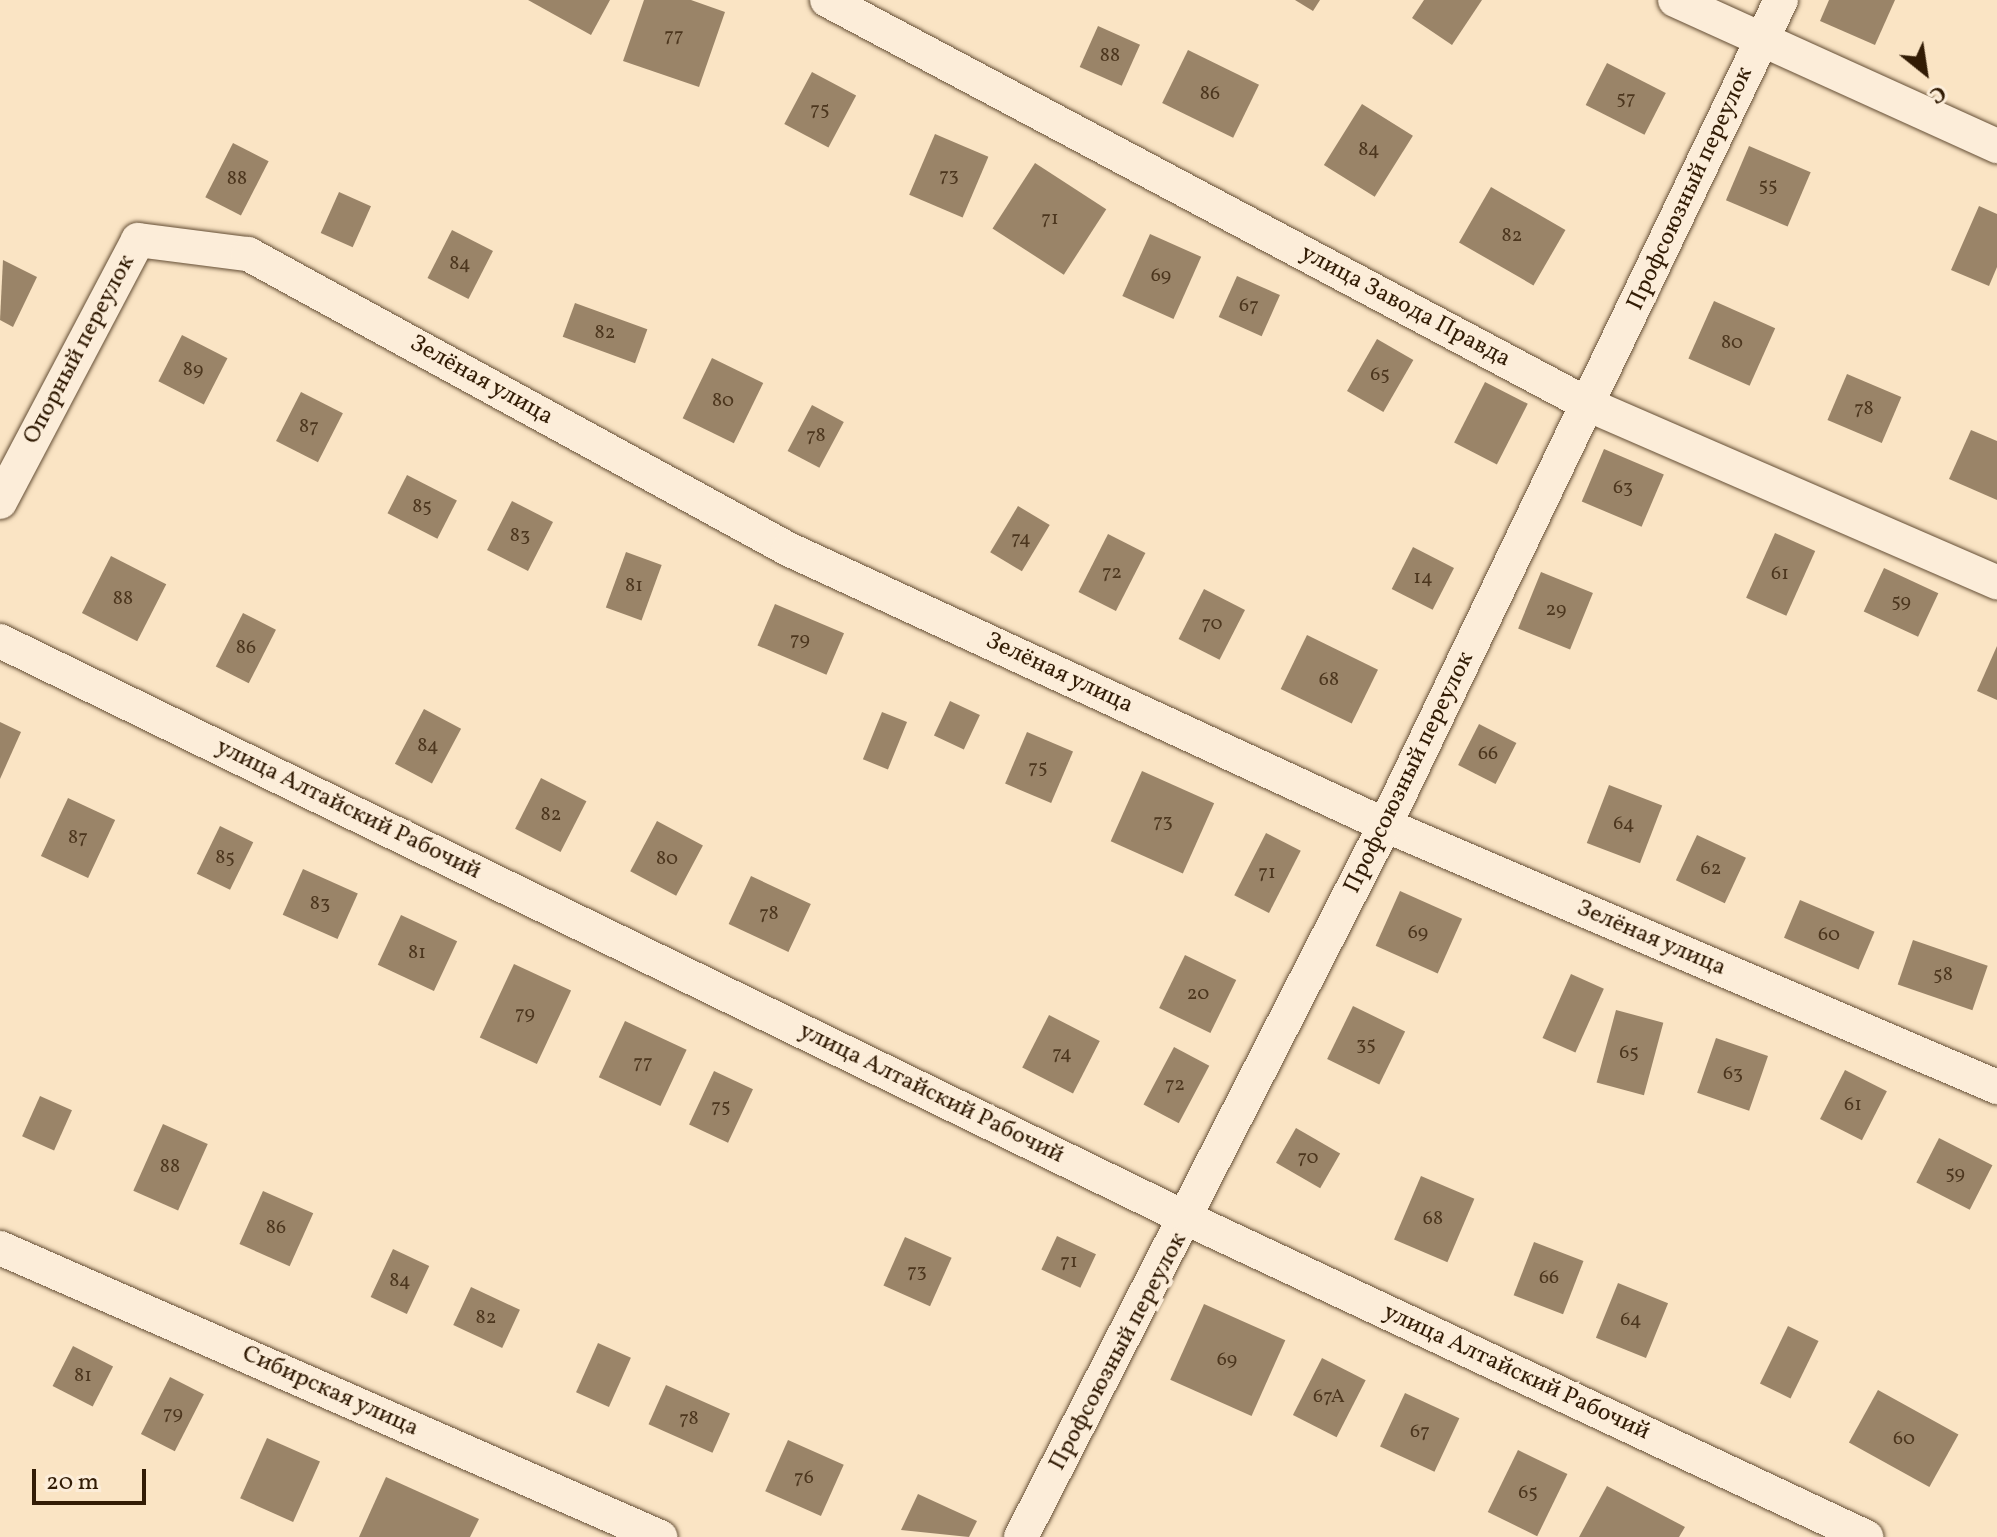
<!DOCTYPE html>
<meta charset="utf-8">
<style>
body{margin:0}
#map{position:relative;width:1997px;height:1537px;overflow:hidden;background:#fae4c4;font-family:Vollkorn,serif}
div>[style]{position:absolute}
.building>*{inset:0;background:#9a8468;transform-origin:0 0}
.roads{filter:drop-shadow(0 0 2px #644e35) drop-shadow(0 0 2px #644e35)}
.street>*{height:34px;margin:-17px;padding:0 17px;transform-origin:17px;border-radius:17px;background:#fcedd9}
span{translate:-50% -50%;white-space:nowrap;text-align:center;line-height:1.15;-webkit-text-stroke:8px #fcedd9;paint-order:stroke}
.number-label{font-size:20px;color:#4c361e}
.number-label span{-webkit-text-stroke-width:0}
.street-label{font-size:24px;color:#321c05}
.north{position:absolute;left:1885px;top:32px;width:80px;height:80px;-webkit-text-stroke:6px #fcedd9;paint-order:stroke;rotate:150deg;font-size:22px;font-weight:700;line-height:32px;text-align:center;color:#321c05}
.north::after{content:'';display:block;margin:auto;width:28px;height:36px;background:#321c05;clip-path:polygon(50% 0,100% 100%,50% 72%,0 100%)}
.scale{position:absolute;left:32px;top:1469px;width:114px;height:36px;box-sizing:border-box;border:4px solid #321c05;border-top:0;padding-left:10px;font-size:24px;line-height:28px;white-space:nowrap;color:#321c05;-webkit-text-stroke:6px #fcedd9;paint-order:stroke}
</style>
<div id="map">
<div class="building">
<i style="clip-path:polygon(528px 0,610px 0,591px 35px)"></i>
<i style="clip-path:polygon(644px 0,691px 0,725px 12px,699px 87px,623px 61px)"></i>
<i style="clip-path:polygon(1295px 0,1320px 0,1313px 11px)"></i>
<i style="clip-path:polygon(1424px 0,1482px 0,1452px 45px,1412px 18px)"></i>
<i style="clip-path:polygon(1829px 0,1895px 0,1875px 45px,1820px 21px)"></i>
<i style="left:1098px;top:26px;width:46px;height:45px;rotate:24deg"></i>
<i style="left:1188px;top:50px;width:79px;height:59px;rotate:26deg"></i>
<i style="left:1607px;top:63px;width:66px;height:47px;rotate:27deg"></i>
<i style="left:812px;top:72px;width:50px;height:59px;rotate:28deg"></i>
<i style="left:1362px;top:104px;width:60px;height:72px;rotate:32deg"></i>
<i style="left:935px;top:134px;width:58px;height:66px;rotate:23deg"></i>
<i style="left:233px;top:143px;width:40px;height:61px;rotate:27deg"></i>
<i style="left:1749px;top:146px;width:67px;height:59px;rotate:23deg"></i>
<i style="left:1035px;top:163px;width:85px;height:78px;rotate:33deg"></i>
<i style="left:1491px;top:187px;width:86px;height:64px;rotate:30deg"></i>
<i style="left:339px;top:192px;width:35px;height:45px;rotate:24deg"></i>
<i style="clip-path:polygon(1979px 206px,1997px 214px,1997px 267px,1989px 286px,1951px 270px)"></i>
<i style="left:452px;top:230px;width:46px;height:54px;rotate:27deg"></i>
<i style="left:1150px;top:234px;width:56px;height:68px;rotate:24deg"></i>
<i style="clip-path:polygon(3px 260px,37px 277px,13px 327px,0 320px)"></i>
<i style="left:1237px;top:276px;width:47px;height:45px;rotate:24deg"></i>
<i style="left:1714px;top:301px;width:67px;height:63px;rotate:24deg"></i>
<i style="left:575px;top:303px;width:77px;height:36px;rotate:20deg"></i>
<i style="left:182px;top:335px;width:51px;height:52px;rotate:27deg"></i>
<i style="left:1377px;top:339px;width:42px;height:60px;rotate:30deg"></i>
<i style="left:712px;top:358px;width:57px;height:67px;rotate:26deg"></i>
<i style="left:1847px;top:374px;width:59px;height:50px;rotate:23deg"></i>
<i style="left:1485px;top:382px;width:48px;height:68px;rotate:27deg"></i>
<i style="left:301px;top:392px;width:47px;height:55px;rotate:27deg"></i>
<i style="left:812px;top:405px;width:36px;height:52px;rotate:28deg"></i>
<i style="clip-path:polygon(1971px 430px,1997px 441px,1997px 500px,1949px 479px)"></i>
<i style="left:1604px;top:449px;width:65px;height:57px;rotate:23deg"></i>
<i style="left:407px;top:475px;width:56px;height:43px;rotate:27deg"></i>
<i style="left:512px;top:501px;width:46px;height:55px;rotate:27deg"></i>
<i style="left:1018px;top:506px;width:37px;height:54px;rotate:31deg"></i>
<i style="left:1775px;top:533px;width:44px;height:71px;rotate:24deg"></i>
<i style="left:1108px;top:534px;width:42px;height:65px;rotate:27deg"></i>
<i style="left:1413px;top:547px;width:46px;height:47px;rotate:27deg"></i>
<i style="left:626px;top:552px;width:38px;height:59px;rotate:20deg"></i>
<i style="left:111px;top:556px;width:62px;height:64px;rotate:27deg"></i>
<i style="left:1884px;top:568px;width:60px;height:48px;rotate:25deg"></i>
<i style="left:1541px;top:572px;width:56px;height:61px;rotate:22deg"></i>
<i style="left:1204px;top:589px;width:46px;height:56px;rotate:27deg"></i>
<i style="left:775px;top:604px;width:75px;height:45px;rotate:23deg"></i>
<i style="left:243px;top:613px;width:37px;height:60px;rotate:27deg"></i>
<i style="left:1307px;top:635px;width:79px;height:60px;rotate:26deg"></i>
<i style="clip-path:polygon(1997px 646px,1997px 700px,1977px 691px)"></i>
<i style="left:950px;top:701px;width:33px;height:38px;rotate:25deg"></i>
<i style="left:424px;top:709px;width:42px;height:62px;rotate:28deg"></i>
<i style="left:882px;top:712px;width:27px;height:51px;rotate:22deg"></i>
<i style="clip-path:polygon(0 722px,21px 732px,0 779px)"></i>
<i style="left:1479px;top:724px;width:42px;height:46px;rotate:27deg"></i>
<i style="left:1027px;top:732px;width:50px;height:56px;rotate:23deg"></i>
<i style="left:1142px;top:771px;width:79px;height:77px;rotate:24deg"></i>
<i style="left:541px;top:778px;width:51px;height:57px;rotate:27deg"></i>
<i style="left:1609px;top:785px;width:57px;height:62px;rotate:21deg"></i>
<i style="left:68px;top:798px;width:52px;height:64px;rotate:25deg"></i>
<i style="left:657px;top:821px;width:52px;height:57px;rotate:28deg"></i>
<i style="left:220px;top:826px;width:37px;height:53px;rotate:26deg"></i>
<i style="left:1266px;top:833px;width:39px;height:70px;rotate:27deg"></i>
<i style="left:1697px;top:835px;width:54px;height:50px;rotate:25deg"></i>
<i style="left:303px;top:869px;width:60px;height:50px;rotate:24deg"></i>
<i style="left:751px;top:876px;width:66px;height:53px;rotate:25deg"></i>
<i style="left:1400px;top:891px;width:68px;height:60px;rotate:24deg"></i>
<i style="left:1800px;top:900px;width:81px;height:41px;rotate:23deg"></i>
<i style="left:401px;top:915px;width:62px;height:55px;rotate:25deg"></i>
<i style="left:1913px;top:940px;width:79px;height:47px;rotate:19deg"></i>
<i style="left:1185px;top:955px;width:57px;height:59px;rotate:26deg"></i>
<i style="left:514px;top:964px;width:63px;height:81px;rotate:25deg"></i>
<i style="left:1571px;top:974px;width:36px;height:70px;rotate:24deg"></i>
<i style="left:1353px;top:1006px;width:58px;height:59px;rotate:26deg"></i>
<i style="left:1616px;top:1010px;width:49px;height:75px;rotate:15deg"></i>
<i style="left:1049px;top:1015px;width:57px;height:59px;rotate:27deg"></i>
<i style="left:625px;top:1021px;width:68px;height:62px;rotate:25deg"></i>
<i style="left:1716px;top:1038px;width:55px;height:58px;rotate:19deg"></i>
<i style="left:1174px;top:1047px;width:40px;height:65px;rotate:28deg"></i>
<i style="left:1845px;top:1070px;width:47px;height:55px;rotate:27deg"></i>
<i style="left:714px;top:1071px;width:43px;height:59px;rotate:25deg"></i>
<i style="left:40px;top:1096px;width:35px;height:44px;rotate:24deg"></i>
<i style="left:163px;top:1124px;width:49px;height:73px;rotate:24deg"></i>
<i style="left:1296px;top:1128px;width:51px;height:40px;rotate:30deg"></i>
<i style="left:1939px;top:1138px;width:60px;height:50px;rotate:27deg"></i>
<i style="left:1421px;top:1176px;width:58px;height:69px;rotate:23deg"></i>
<i style="left:263px;top:1191px;width:55px;height:58px;rotate:24deg"></i>
<i style="left:1057px;top:1236px;width:43px;height:37px;rotate:25deg"></i>
<i style="left:905px;top:1237px;width:51px;height:53px;rotate:24deg"></i>
<i style="left:1534px;top:1242px;width:53px;height:57px;rotate:21deg"></i>
<i style="left:393px;top:1249px;width:40px;height:53px;rotate:25deg"></i>
<i style="left:1618px;top:1283px;width:54px;height:59px;rotate:22deg"></i>
<i style="left:471px;top:1287px;width:54px;height:42px;rotate:25deg"></i>
<i style="left:1204px;top:1304px;width:89px;height:83px;rotate:24deg"></i>
<i style="left:1788px;top:1326px;width:34px;height:64px;rotate:26deg"></i>
<i style="left:598px;top:1343px;width:36px;height:54px;rotate:24deg"></i>
<i style="left:73px;top:1346px;width:45px;height:45px;rotate:27deg"></i>
<i style="left:1322px;top:1358px;width:49px;height:64px;rotate:27deg"></i>
<i style="left:170px;top:1377px;width:38px;height:64px;rotate:27deg"></i>
<i style="left:666px;top:1385px;width:70px;height:43px;rotate:24deg"></i>
<i style="left:1878px;top:1390px;width:92px;height:60px;rotate:29deg"></i>
<i style="left:1405px;top:1393px;width:60px;height:59px;rotate:25deg"></i>
<i style="left:267px;top:1438px;width:58px;height:66px;rotate:24deg"></i>
<i style="left:788px;top:1440px;width:61px;height:56px;rotate:24deg"></i>
<i style="left:1518px;top:1450px;width:55px;height:69px;rotate:26deg"></i>
<i style="clip-path:polygon(386px 1477px,479px 1519px,470px 1537px,359px 1537px)"></i>
<i style="clip-path:polygon(1607px 1486px,1685px 1527px,1679px 1537px,1579px 1537px)"></i>
<i style="clip-path:polygon(918px 1494px,977px 1521px,969px 1537px,901px 1530px)"></i>
</div>
<div class="roads">
<div class="street">
<i style="left:827px;top:0;width:863px;rotate:27.99deg"></i>
<i style="left:1589px;top:405px;width:445px;rotate:23.5deg"></i>
<i style="left:1675px;top:0;width:354px;rotate:24.4deg"></i>
<i style="left:0;top:502px;width:296px;rotate:-62.2deg"></i>
<i style="left:138px;top:240px;width:111px;rotate:7.3deg"></i>
<i style="left:248px;top:254px;width:615px;rotate:28.65deg"></i>
<i style="left:788px;top:549px;width:658px;rotate:24.81deg"></i>
<i style="left:1385px;top:825px;width:666px;rotate:23.18deg"></i>
<i style="left:0;top:641px;width:1323px;rotate:25.95deg"></i>
<i style="left:1190px;top:1220px;width:747px;rotate:25.12deg"></i>
<i style="left:0;top:1248px;width:721px;rotate:23.65deg"></i>
<i style="left:1021px;top:1537px;width:800px;rotate:-62.92deg"></i>
<i style="left:1385px;top:825px;width:915px;rotate:-64.36deg"></i>
</div>
</div>
<div class="number-label">
<span style="left:674px;top:36px">77</span>
<span style="left:1110px;top:56px">88</span>
<span style="left:1210px;top:94px">86</span>
<span style="left:1626px;top:99px">57</span>
<span style="left:820px;top:110px">75</span>
<span style="left:1369px;top:150px">84</span>
<span style="left:949px;top:176px">73</span>
<span style="left:237px;top:179px">88</span>
<span style="left:1768px;top:186px">55</span>
<span style="left:1050px;top:219px">71</span>
<span style="left:1512px;top:236px">82</span>
<span style="left:460px;top:264px">84</span>
<span style="left:1161px;top:276px">69</span>
<span style="left:1249px;top:306px">67</span>
<span style="left:605px;top:333px">82</span>
<span style="left:1732px;top:343px">80</span>
<span style="left:193px;top:370px">89</span>
<span style="left:1380px;top:375px">65</span>
<span style="left:723px;top:401px">80</span>
<span style="left:1864px;top:409px">78</span>
<span style="left:309px;top:427px">87</span>
<span style="left:816px;top:436px">78</span>
<span style="left:1623px;top:488px">63</span>
<span style="left:422px;top:507px">85</span>
<span style="left:520px;top:536px">83</span>
<span style="left:1021px;top:539px">74</span>
<span style="left:1112px;top:573px">72</span>
<span style="left:1780px;top:574px">61</span>
<span style="left:1423px;top:578px">14</span>
<span style="left:634px;top:586px">81</span>
<span style="left:123px;top:599px">88</span>
<span style="left:1901px;top:602px">59</span>
<span style="left:1556px;top:610px">29</span>
<span style="left:1212px;top:624px">70</span>
<span style="left:800px;top:640px">79</span>
<span style="left:246px;top:648px">86</span>
<span style="left:1329px;top:680px">68</span>
<span style="left:428px;top:746px">84</span>
<span style="left:1488px;top:754px">66</span>
<span style="left:1038px;top:768px">75</span>
<span style="left:551px;top:815px">82</span>
<span style="left:1163px;top:822px">73</span>
<span style="left:1624px;top:824px">64</span>
<span style="left:78px;top:838px">87</span>
<span style="left:225px;top:858px">85</span>
<span style="left:667px;top:859px">80</span>
<span style="left:1711px;top:869px">62</span>
<span style="left:1267px;top:873px">71</span>
<span style="left:320px;top:904px">83</span>
<span style="left:769px;top:914px">78</span>
<span style="left:1418px;top:933px">69</span>
<span style="left:1829px;top:935px">60</span>
<span style="left:417px;top:953px">81</span>
<span style="left:1943px;top:975px">58</span>
<span style="left:1198px;top:994px">20</span>
<span style="left:525px;top:1014px">79</span>
<span style="left:1366px;top:1045px">35</span>
<span style="left:1629px;top:1053px">65</span>
<span style="left:1062px;top:1054px">74</span>
<span style="left:643px;top:1063px">77</span>
<span style="left:1733px;top:1074px">63</span>
<span style="left:1175px;top:1085px">72</span>
<span style="left:1853px;top:1105px">61</span>
<span style="left:721px;top:1107px">75</span>
<span style="left:1308px;top:1158px">70</span>
<span style="left:170px;top:1167px">88</span>
<span style="left:1955px;top:1174px">59</span>
<span style="left:1433px;top:1219px">68</span>
<span style="left:276px;top:1228px">86</span>
<span style="left:1069px;top:1262px">71</span>
<span style="left:917px;top:1272px">73</span>
<span style="left:1549px;top:1278px">66</span>
<span style="left:400px;top:1281px">84</span>
<span style="left:486px;top:1318px">82</span>
<span style="left:1631px;top:1320px">64</span>
<span style="left:1227px;top:1360px">69</span>
<span style="left:83px;top:1376px">81</span>
<span style="left:1329px;top:1397px">67А</span>
<span style="left:173px;top:1414px">79</span>
<span style="left:689px;top:1419px">78</span>
<span style="left:1420px;top:1432px">67</span>
<span style="left:1904px;top:1439px">60</span>
<span style="left:804px;top:1478px">76</span>
<span style="left:1528px;top:1493px">65</span>
</div>
<div class="street-label">
<span style="left:1691px;top:189px;rotate:-65deg">Профсоюзный переулок</span>
<span style="left:1405px;top:307px;rotate:28deg">улица Завода Правда</span>
<span style="left:80px;top:350px;rotate:-62deg">Опорный переулок</span>
<span style="left:481px;top:381px;rotate:29deg">Зелёная улица</span>
<span style="left:1059px;top:674px;rotate:25deg">Зелёная улица</span>
<span style="left:1410px;top:773px;rotate:-64deg">Профсоюзный переулок</span>
<span style="left:348px;top:810px;rotate:26deg">улица Алтайский Рабочий</span>
<span style="left:1651px;top:939px;rotate:23deg">Зелёная улица</span>
<span style="left:931px;top:1094px;rotate:26deg">улица Алтайский Рабочий</span>
<span style="left:1119px;top:1352px;rotate:-62deg">Профсоюзный переулок</span>
<span style="left:1516px;top:1373px;rotate:25deg">улица Алтайский Рабочий</span>
<span style="left:330px;top:1392px;rotate:24deg">Сибирская улица</span>
</div>
<div class="north">С</div>
<div class="scale">20 m</div>
</div>
